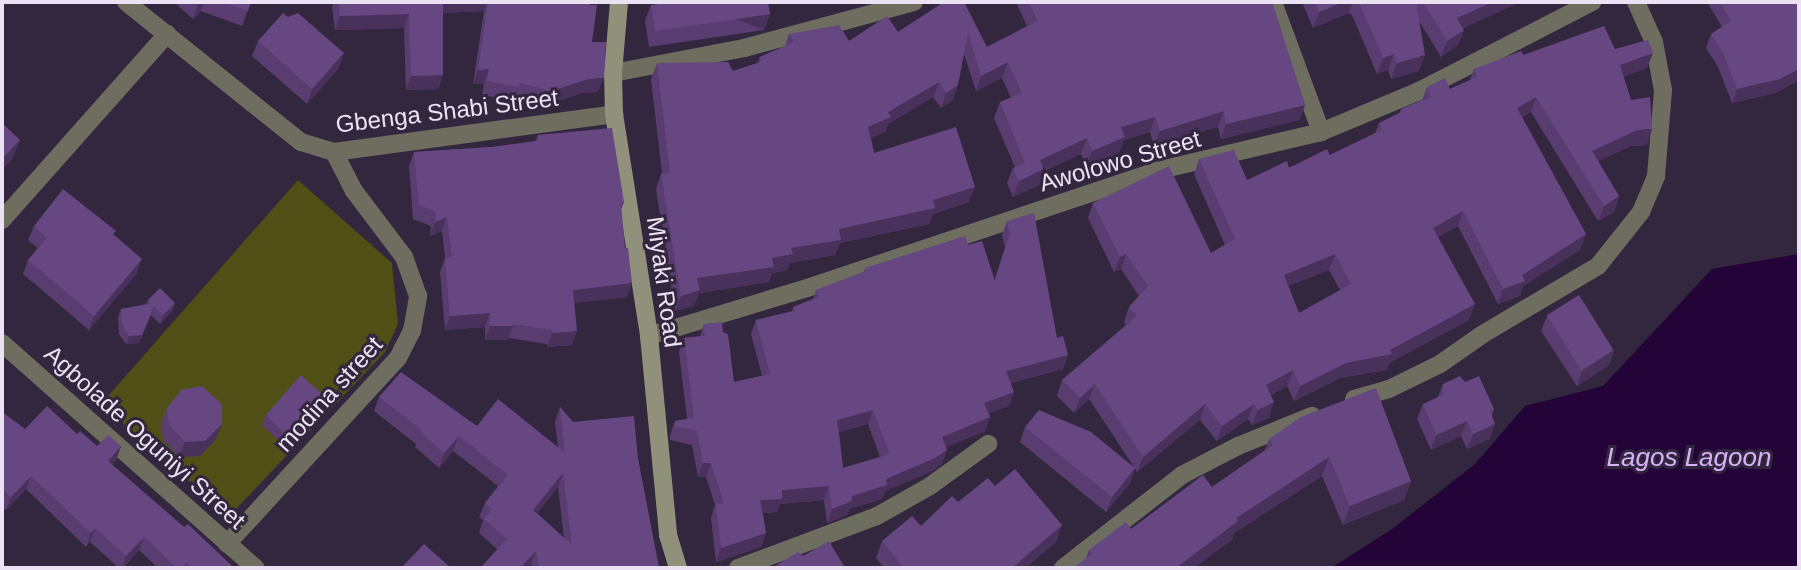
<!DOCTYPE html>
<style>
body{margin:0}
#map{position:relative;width:1801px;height:570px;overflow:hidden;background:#33263f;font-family:Helvetica,sans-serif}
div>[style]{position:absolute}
.green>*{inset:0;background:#4f4f16}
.water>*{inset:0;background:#240339}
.street>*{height:18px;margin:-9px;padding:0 9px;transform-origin:9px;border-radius:9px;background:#6d6d60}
.secondary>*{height:18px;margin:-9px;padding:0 9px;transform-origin:9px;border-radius:9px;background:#90917b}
.wall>*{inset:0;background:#593d70}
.shaded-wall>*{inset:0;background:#48325b;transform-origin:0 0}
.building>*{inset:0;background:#674782;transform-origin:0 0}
span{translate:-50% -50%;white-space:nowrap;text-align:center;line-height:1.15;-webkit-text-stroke:6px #33263f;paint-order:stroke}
.street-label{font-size:24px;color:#ebe3f3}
.water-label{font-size:26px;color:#d6b2f8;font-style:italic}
.frame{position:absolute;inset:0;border:4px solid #ebe3f3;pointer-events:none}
</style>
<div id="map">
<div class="green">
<i style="clip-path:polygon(298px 180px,392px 263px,398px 324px,385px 352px,236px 509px,217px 506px,101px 404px)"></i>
</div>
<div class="water">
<i style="clip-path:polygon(1799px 254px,1799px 568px,1331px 568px,1392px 529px,1475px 464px,1525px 406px,1603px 386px,1712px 269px)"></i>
</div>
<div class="street">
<i style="left:126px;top:2px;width:224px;rotate:38.7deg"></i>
<i style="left:301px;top:142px;width:34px;rotate:17deg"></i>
<i style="left:334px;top:152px;width:283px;rotate:-7.7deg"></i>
<i style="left:1273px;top:2px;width:139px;rotate:69.7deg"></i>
<i style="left:613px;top:73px;width:133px;rotate:-10.8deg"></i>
<i style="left:744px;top:48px;width:176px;rotate:-15.1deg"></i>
<i style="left:2px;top:220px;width:249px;rotate:-48.4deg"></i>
<i style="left:649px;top:336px;width:165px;rotate:-16.9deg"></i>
<i style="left:807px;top:288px;width:368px;rotate:-18.5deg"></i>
<i style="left:1156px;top:171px;width:170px;rotate:-13.3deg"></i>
<i style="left:1321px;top:132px;width:106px;rotate:-22.7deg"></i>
<i style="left:1419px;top:91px;width:195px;rotate:-27.2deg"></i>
<i style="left:2px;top:343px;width:339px;rotate:41.6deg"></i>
<i style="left:1354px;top:399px;width:36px;rotate:-16deg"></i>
<i style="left:1389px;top:389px;width:57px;rotate:-26.1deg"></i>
<i style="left:1440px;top:364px;width:52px;rotate:-34.9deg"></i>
<i style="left:1483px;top:334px;width:134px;rotate:-30.6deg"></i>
<i style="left:1598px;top:266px;width:69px;rotate:-51.5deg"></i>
<i style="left:1641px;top:212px;width:39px;rotate:-67deg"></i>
<i style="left:1656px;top:176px;width:86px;rotate:-85.3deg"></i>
<i style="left:1663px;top:90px;width:49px;rotate:-100.6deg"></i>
<i style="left:1654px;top:42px;width:44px;rotate:-114.2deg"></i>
<i style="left:227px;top:544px;width:253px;rotate:-47.4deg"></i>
<i style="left:398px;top:358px;width:30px;rotate:-63deg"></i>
<i style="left:412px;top:331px;width:36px;rotate:-80deg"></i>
<i style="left:418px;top:296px;width:41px;rotate:-109.7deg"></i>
<i style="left:404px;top:257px;width:83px;rotate:-127.1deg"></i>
<i style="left:354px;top:191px;width:44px;rotate:-117.1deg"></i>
<i style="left:738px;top:568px;width:148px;rotate:-20.5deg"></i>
<i style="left:877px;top:516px;width:61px;rotate:-29.5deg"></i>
<i style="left:930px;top:486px;width:72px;rotate:-35.9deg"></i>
<i style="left:1063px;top:568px;width:151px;rotate:-38deg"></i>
<i style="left:1182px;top:475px;width:63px;rotate:-27.4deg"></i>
<i style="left:1238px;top:446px;width:80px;rotate:-22.1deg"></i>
</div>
<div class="secondary">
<i style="left:619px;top:2px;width:71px;rotate:94.8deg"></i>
<i style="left:613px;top:73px;width:41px;rotate:88.6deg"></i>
<i style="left:614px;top:114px;width:225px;rotate:81deg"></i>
<i style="left:649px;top:336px;width:200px;rotate:84.5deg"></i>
<i style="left:668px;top:535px;width:34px;rotate:73deg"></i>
</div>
<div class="wall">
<i style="clip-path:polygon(174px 2px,251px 2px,242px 26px,201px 11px,193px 19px)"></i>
<i style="clip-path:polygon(334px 2px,590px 2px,592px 42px,598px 92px,582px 93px,546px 105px,516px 97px,514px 101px,482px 95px,484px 83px,473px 84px,484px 11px,443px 13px,443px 75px,438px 89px,406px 90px,404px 28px,335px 30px,332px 7px)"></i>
<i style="clip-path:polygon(944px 2px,987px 47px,1027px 26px,1016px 2px,1272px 2px,1305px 105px,1299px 120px,1221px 139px,1218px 127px,1154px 146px,1150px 132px,1124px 140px,1119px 153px,1086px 166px,1081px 154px,1044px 171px,1039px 185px,1013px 197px,1007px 183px,1013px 168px,1015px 167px,994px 118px,1000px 102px,1011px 98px,1002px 78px,976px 91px,964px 54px,953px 100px,941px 108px,933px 97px,888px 124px,885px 132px,871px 138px,874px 153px,975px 187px,969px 202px,933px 214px,929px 224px,840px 243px,835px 255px,790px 263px,787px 270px,772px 273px,769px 282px,699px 293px,694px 306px,675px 311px,656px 189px,661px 174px,662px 174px,651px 79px,657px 63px,733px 71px,757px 63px,760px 57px,785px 46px,789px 34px,849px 41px,898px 32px)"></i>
<i style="clip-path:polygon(1302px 2px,1520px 2px,1463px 28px,1464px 30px,1458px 45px,1441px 57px,1419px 21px,1419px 71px,1391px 79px,1388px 70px,1377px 74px,1352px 15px,1349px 13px,1313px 28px)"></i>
<i style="clip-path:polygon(1707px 2px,1799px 2px,1799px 80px,1775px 93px,1732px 103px,1718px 67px,1706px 48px,1711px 34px,1722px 27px)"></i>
<i style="clip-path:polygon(651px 5px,770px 14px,764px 30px,649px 47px,645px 21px)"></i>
<i style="clip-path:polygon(258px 41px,339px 68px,307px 104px,252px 56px)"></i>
<i style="clip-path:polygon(evenodd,1615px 49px,1647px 68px,1623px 77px,1647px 145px,1631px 146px,1598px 161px,1619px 196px,1614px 212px,1598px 221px,1531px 112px,1522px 117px,1586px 234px,1580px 250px,1523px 286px,1520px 296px,1498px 304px,1458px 226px,1438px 237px,1469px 320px,1389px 363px,1386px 370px,1340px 378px,1294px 401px,1287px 386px,1271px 395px,1269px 418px,1252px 425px,1248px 419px,1217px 441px,1200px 420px,1137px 472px,1135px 469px,1130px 483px,1106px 512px,1020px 442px,1025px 427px,1134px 467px,1089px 399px,1074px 413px,1057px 396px,1062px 380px,1126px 325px,1124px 322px,1129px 307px,1139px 296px,1121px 269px,1114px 272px,1088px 218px,1093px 203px,1211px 253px,1225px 245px,1194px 174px,1199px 159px,1247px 180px,1330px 155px,1375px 133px,1379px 123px,1399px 113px,1401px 109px,1422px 100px,1427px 87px,1450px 89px,1470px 80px,1474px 69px,1523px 55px,1615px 49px,1329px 270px,1340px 290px,1299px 313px,1288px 286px,1329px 270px)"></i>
<i style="clip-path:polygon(538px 135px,624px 202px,621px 210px,627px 297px,574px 303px,572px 345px,547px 347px,547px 344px,509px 338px,508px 340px,485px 340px,485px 327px,445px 330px,440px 272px,445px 258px,442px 231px,430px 236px,431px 226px,413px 219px,409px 166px,414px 152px,492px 147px,535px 141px)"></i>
<i style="clip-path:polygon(evenodd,1007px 221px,1057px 338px,1068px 355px,1063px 369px,1011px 383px,1009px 406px,989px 413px,990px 417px,985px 431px,946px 447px,942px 464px,930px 472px,885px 491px,882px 499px,849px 509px,847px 515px,827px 523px,824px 500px,780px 504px,777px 512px,763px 513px,766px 533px,761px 547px,716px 562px,711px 518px,715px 505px,706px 477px,698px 477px,692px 445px,670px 440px,670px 435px,675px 421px,687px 419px,679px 352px,684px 338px,700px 336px,704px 324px,723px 332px,734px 382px,762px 376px,751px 334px,756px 320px,792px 311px,793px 307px,813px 299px,816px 290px,864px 272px,865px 268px,968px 245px,994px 281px,1005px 247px,1002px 235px,1007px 221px,868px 424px,880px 457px,843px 468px,839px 432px,868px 424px)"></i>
<i style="clip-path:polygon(34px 226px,114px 235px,137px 273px,89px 330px,23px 274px,28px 260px,38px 248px,28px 240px)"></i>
<i style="clip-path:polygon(148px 300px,175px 303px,172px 311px,160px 324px,151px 315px,139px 343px,126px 344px,119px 334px,118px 317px,121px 309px,146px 304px)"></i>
<i style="clip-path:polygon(1547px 316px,1614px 350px,1609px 365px,1577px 386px,1541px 331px)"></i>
<i style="clip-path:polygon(1443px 384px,1494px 409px,1492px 416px,1490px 439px,1467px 449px,1461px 436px,1431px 450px,1417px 419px,1423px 404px,1438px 397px)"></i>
<i style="clip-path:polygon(evenodd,379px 397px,477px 426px,558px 447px,555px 422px,560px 407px,573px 422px,638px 459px,659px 568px,532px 568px,531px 565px,497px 549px,479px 533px,483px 520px,479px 517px,485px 503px,498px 486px,453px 451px,439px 468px,415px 447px,416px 444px,374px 411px,379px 397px,558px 487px,564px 538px,537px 513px,558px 487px)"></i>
<i style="clip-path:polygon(320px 405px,315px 414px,285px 447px,262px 425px,266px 415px)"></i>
<i style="clip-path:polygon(167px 408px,216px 439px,200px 456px,179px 457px,163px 440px,161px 423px)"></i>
<i style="clip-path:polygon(2px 412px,25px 429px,77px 434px,97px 446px,121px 446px,116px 460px,112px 465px,184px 527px,234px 568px,158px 568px,139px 550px,123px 568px,119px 568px,90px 542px,86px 547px,26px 489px,6px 510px,2px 506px)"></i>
<i style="clip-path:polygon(1269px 439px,1411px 481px,1404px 500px,1343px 525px,1322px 476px,1234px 533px,1232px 540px,1086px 558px,1089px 550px,1212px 487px,1265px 450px)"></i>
<i style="clip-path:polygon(995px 486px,1062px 525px,1056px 542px,1025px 568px,884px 568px,876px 558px,882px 541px,921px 526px,958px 502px)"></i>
</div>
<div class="shaded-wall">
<i style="clip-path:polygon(201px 2px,204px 2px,201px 11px,193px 19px,198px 5px)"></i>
<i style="clip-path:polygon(442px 2px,487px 2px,484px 11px,438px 13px)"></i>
<i style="clip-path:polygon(1343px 2px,1353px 2px,1349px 13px,1313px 28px,1319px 12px)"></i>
<i style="clip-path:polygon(1492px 2px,1520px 2px,1451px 34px,1457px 18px)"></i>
<i style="clip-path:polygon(409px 14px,404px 28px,335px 30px,340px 16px)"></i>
<i style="left:770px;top:14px;width:17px;height:116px;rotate:111deg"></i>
<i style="clip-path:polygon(1464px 30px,1458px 45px,1441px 57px,1447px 41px)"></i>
<i style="clip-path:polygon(344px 53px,339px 68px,307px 104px,312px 89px)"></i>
<i style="clip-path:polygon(1653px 53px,1647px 68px,1614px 80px,1620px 65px)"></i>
<i style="clip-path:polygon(1394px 54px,1388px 70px,1377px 74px,1383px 58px)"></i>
<i style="clip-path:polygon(1425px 55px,1419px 71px,1391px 79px,1397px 63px)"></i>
<i style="clip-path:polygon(1008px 62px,1002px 78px,976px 91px,981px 76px)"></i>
<i style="clip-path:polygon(489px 69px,484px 83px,473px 84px,478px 70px)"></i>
<i style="clip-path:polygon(1799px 69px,1799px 80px,1775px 93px,1732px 103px,1737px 89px)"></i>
<i style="clip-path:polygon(443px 75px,438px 89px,406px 90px,411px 76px)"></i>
<i style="clip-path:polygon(604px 78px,598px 92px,582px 93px,546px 105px,551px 91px,588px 79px)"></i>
<i style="clip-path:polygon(939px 82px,933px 97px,888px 124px,885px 132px,862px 142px,868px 127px,888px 112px)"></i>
<i style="clip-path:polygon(958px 85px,953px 100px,941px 108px,946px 93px)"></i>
<i style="clip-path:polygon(1536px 97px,1531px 112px,1512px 123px,1517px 108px)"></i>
<i style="clip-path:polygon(1305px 105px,1299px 120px,1221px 139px,1226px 124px)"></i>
<i style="clip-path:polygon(1224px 111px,1218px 127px,1154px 146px,1160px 131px)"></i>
<i style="clip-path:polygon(1155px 117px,1150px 132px,1124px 140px,1119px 153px,1086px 166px,1092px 151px,1121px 127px)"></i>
<i style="clip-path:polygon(1652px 129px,1647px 145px,1631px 146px,1586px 166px,1592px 151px,1637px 130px)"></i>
<i style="clip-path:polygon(1087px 138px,1081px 154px,1044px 171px,1039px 185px,1013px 197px,1019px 181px,1040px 160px)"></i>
<i style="clip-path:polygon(20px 140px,13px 158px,2px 170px,2px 159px)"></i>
<i style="clip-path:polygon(975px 187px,969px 202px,933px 214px,929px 224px,840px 243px,835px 255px,790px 263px,787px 270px,772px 273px,769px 282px,699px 293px,694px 306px,675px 311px,681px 296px,697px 278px,772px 258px,791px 248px,839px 229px)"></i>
<i style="clip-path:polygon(1619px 196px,1614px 212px,1598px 221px,1604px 206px)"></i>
<i style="clip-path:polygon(1463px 211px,1458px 226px,1427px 243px,1433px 228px)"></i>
<i style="clip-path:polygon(447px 217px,442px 231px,430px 236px,435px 222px)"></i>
<i style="clip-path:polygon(1586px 234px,1580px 250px,1523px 286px,1520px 296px,1498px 304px,1503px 289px,1522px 275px)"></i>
<i style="clip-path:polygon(1126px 254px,1121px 269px,1114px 272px,1120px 257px)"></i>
<i style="clip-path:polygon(1335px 254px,1329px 270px,1278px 290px,1284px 275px)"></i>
<i style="clip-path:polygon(142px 259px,137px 273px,89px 330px,94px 316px)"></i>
<i style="clip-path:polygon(632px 283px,627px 297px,568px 304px,573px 290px)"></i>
<i style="clip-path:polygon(175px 303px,172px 311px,160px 324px,163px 315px)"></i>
<i style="clip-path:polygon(1475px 304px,1469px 320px,1389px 363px,1386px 370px,1340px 378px,1294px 401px,1300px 386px,1346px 363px,1390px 350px)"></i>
<i style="clip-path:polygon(490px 313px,485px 327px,445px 330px,450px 316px)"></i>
<i style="clip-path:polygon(151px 315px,139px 343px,126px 344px,129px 336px)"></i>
<i style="clip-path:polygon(490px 326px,513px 326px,508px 340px,485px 340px)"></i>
<i style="clip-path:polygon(577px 331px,572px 345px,547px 347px,552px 333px)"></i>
<i style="clip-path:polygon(1614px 350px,1609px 365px,1577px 386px,1582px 371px)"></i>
<i style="clip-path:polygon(1068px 355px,1063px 369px,1001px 385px,1006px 371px)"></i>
<i style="clip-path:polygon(1293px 370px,1287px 386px,1260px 400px,1266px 385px)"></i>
<i style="clip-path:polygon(1095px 384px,1089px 399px,1074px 413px,1080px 398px)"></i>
<i style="clip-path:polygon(1014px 392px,1009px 406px,979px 417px,984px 403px)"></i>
<i style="clip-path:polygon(323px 395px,315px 414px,285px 447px,288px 437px)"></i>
<i style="clip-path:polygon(1274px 402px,1269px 418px,1252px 425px,1258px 410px)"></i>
<i style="clip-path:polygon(1205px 404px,1200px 420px,1137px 472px,1143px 457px)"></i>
<i style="clip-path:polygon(1254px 404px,1248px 419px,1217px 441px,1222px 426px)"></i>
<i style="clip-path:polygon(873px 410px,868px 424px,832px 434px,837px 420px)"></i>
<i style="clip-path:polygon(990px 417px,985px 431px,937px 451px,942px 437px)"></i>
<i style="clip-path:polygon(1467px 421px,1461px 436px,1431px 450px,1436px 435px)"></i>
<i style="clip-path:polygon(222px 424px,216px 439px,200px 456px,179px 457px,185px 442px)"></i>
<i style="clip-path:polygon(1495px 424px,1490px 439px,1467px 449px,1473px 434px)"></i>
<i style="clip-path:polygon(459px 436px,453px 451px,439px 468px,444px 453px)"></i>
<i style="clip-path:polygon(121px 446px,116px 460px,103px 475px,108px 461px)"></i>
<i style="clip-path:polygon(947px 450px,942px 464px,930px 472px,885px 491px,882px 499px,849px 509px,847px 515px,827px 523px,832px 509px,852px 496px)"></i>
<i style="clip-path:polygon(1329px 457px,1322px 476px,1234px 533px,1232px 540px,1194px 568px,1176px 568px,1236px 518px)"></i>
<i style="clip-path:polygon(703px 463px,711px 463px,706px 477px,698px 477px)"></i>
<i style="clip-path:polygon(1135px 468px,1130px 483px,1106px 512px,1112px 497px)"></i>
<i style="clip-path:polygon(563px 473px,558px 487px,528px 524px,533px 510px)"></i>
<i style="clip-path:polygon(31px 476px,26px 489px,6px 510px,11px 497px)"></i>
<i style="clip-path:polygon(1411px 481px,1404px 500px,1343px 525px,1350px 506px)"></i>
<i style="clip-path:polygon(829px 486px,824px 500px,780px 504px,777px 512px,755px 514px,760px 500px,782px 490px)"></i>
<i style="clip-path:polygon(1062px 525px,1056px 542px,1025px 568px,1012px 568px)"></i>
<i style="clip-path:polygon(95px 528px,90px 542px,86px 547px,91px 533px)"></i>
<i style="clip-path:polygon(766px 533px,761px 547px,716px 562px,721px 548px)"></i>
<i style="clip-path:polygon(144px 537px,139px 550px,122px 568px,126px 556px)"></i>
<i style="clip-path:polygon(536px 551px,531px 565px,528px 568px,520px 568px)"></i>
</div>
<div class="building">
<i style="clip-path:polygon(223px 2px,251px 2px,248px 11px)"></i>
<i style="clip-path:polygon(338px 2px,443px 2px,443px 75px,411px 76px,409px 14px,340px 16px)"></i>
<i style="clip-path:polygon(488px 2px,590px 2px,589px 5px,597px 5px,592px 42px,606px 42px,604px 78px,588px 79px,551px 91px,520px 83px,519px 87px,487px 81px,489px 69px,478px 70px)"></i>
<i style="clip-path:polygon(674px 2px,768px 2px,770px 14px,655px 31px,651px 5px)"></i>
<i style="clip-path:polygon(944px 2px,964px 2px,987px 47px,1038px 21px,1029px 2px,1272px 2px,1305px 105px,1226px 124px,1224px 111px,1160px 131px,1155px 117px,1121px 127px,1125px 137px,1092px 151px,1087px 138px,1040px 160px,1044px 169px,1019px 181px,1013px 168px,1025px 163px,1000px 102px,1022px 93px,1008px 62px,981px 76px,968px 32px,958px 85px,946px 93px,939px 82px,888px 112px,891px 117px,868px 127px,874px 153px,956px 127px,975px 187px,933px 200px,935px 208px,839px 229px,841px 240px,791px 248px,793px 254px,772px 258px,774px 267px,697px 278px,700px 290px,681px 296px,661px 174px,670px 173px,657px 63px,728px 62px,733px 71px,761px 62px,760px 57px,794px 42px,789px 34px,839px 25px,849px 41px,887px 16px,898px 32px)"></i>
<i style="clip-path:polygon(1315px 2px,1343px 2px,1319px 12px)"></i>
<i style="clip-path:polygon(1359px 2px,1416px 2px,1425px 55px,1397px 63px,1394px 54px,1383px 58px)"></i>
<i style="clip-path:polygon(1423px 2px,1492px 2px,1457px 18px,1464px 30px,1447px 41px)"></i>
<i style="clip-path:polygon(1720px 2px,1799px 2px,1799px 69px,1780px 79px,1737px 89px,1723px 53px,1711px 34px,1731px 21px)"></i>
<i style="clip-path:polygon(283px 13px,288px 17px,298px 13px,344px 53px,312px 89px,258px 41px)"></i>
<i style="clip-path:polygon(evenodd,1604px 26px,1615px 49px,1648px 40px,1653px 53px,1620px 65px,1631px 100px,1650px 97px,1652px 129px,1637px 130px,1592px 151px,1619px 196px,1604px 206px,1536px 97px,1517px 108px,1586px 234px,1522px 275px,1525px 281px,1503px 289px,1463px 211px,1433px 228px,1475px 304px,1390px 350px,1392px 354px,1346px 363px,1300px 386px,1293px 370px,1266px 385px,1274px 402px,1258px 410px,1254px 404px,1222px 426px,1205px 404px,1143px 457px,1095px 384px,1080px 398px,1062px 380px,1137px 316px,1129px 307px,1148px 286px,1126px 254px,1120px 257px,1093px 203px,1169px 166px,1211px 253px,1235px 239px,1199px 159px,1234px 150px,1247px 180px,1287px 161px,1289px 168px,1327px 149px,1330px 155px,1382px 130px,1379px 123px,1402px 112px,1401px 109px,1431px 97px,1427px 87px,1445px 78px,1450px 89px,1477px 77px,1474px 69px,1521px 51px,1523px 55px,1604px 26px,1335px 254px,1351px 284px,1299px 313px,1284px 275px,1335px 254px)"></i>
<i style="clip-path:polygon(2px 123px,20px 140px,2px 159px)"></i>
<i style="clip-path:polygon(612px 128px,624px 202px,621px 203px,625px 248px,628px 248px,632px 283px,573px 290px,577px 331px,552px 333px,552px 330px,513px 324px,513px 326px,490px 326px,490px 313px,450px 316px,445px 258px,452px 257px,447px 217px,435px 222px,436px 212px,419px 205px,414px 152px,492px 147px,538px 141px,538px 135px)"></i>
<i style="clip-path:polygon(63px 189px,116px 231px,113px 234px,142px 259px,94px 316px,28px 260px,47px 238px,34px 226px)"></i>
<i style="clip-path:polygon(evenodd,1034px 213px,1057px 338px,1063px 336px,1068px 355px,1006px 371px,1014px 392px,984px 403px,990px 417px,942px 437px,947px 450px,935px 458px,886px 479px,887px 485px,852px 496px,852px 501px,832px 509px,829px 486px,782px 490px,782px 499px,760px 500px,766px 533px,721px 548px,716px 504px,724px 503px,711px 463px,703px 463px,697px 431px,675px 426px,675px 421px,694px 418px,684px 338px,705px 336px,704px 324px,722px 322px,723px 332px,728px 334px,734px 382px,770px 374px,756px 320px,795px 311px,793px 307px,819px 297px,816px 290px,866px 271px,865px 268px,965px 236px,968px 245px,982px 241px,995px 281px,1010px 233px,1007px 221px,1034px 213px,873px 410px,890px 454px,843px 468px,837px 420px,873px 410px)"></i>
<i style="clip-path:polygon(160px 288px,175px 303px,163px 315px,154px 306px,142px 335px,129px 336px,122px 325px,121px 309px,151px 304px,148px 300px)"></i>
<i style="left:1579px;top:295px;width:65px;height:38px;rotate:58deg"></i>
<i style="clip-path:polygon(evenodd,401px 372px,477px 426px,498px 399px,565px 453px,560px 407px,573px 422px,634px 416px,638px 459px,659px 568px,539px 568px,536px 551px,520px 568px,480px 568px,507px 539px,484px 519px,492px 509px,485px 503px,508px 475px,459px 436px,444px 453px,420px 432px,422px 430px,379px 397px,401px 372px,563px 473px,572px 545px,533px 510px,563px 473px)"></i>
<i style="clip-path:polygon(301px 375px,323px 395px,317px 402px,319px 404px,288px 437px,266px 415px)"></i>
<i style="clip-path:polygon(1460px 376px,1465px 382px,1479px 376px,1494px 409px,1490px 411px,1495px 424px,1473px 434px,1467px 421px,1436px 435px,1423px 404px,1443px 395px,1443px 384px)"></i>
<i style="clip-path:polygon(202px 386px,222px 404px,222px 424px,205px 441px,185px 442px,169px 425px,167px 408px,181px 390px)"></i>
<i style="clip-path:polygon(1376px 388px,1411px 481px,1350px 506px,1329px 457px,1236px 518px,1238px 521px,1176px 568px,1073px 568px,1092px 554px,1089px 550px,1126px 522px,1131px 529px,1203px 475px,1212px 487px,1273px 445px,1269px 439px,1301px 417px)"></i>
<i style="clip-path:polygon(47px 406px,77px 434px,80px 431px,97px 446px,108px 435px,121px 446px,108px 461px,184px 527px,188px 524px,234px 568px,192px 568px,186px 563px,181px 568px,177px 568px,144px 537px,126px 556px,95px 528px,91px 533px,31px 476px,11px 497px,2px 488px,2px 412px,25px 429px)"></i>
<i style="clip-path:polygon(1039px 410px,1091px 432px,1135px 468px,1112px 497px,1025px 427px)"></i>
<i style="clip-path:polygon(1015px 469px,1062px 525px,1012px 568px,904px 568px,882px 541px,912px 516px,921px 526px,952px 496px,958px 502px,988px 478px,995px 486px)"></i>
<i style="clip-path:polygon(829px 541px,845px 568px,772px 568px,798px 552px,803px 556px)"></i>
<i style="clip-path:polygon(424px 544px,451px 568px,401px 568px)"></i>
</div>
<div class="street-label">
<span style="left:447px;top:111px;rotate:-7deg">Gbenga Shabi Street</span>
<span style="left:1120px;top:161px;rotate:-16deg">Awolowo Street</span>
<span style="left:664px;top:282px;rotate:82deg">Miyaki Road</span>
<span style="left:329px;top:394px;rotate:-48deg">modina street</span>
<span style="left:145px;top:437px;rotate:42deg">Agbolade Oguniyi Street</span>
</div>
<div class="water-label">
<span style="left:1689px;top:458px">Lagos Lagoon</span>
</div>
<div class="frame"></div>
</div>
